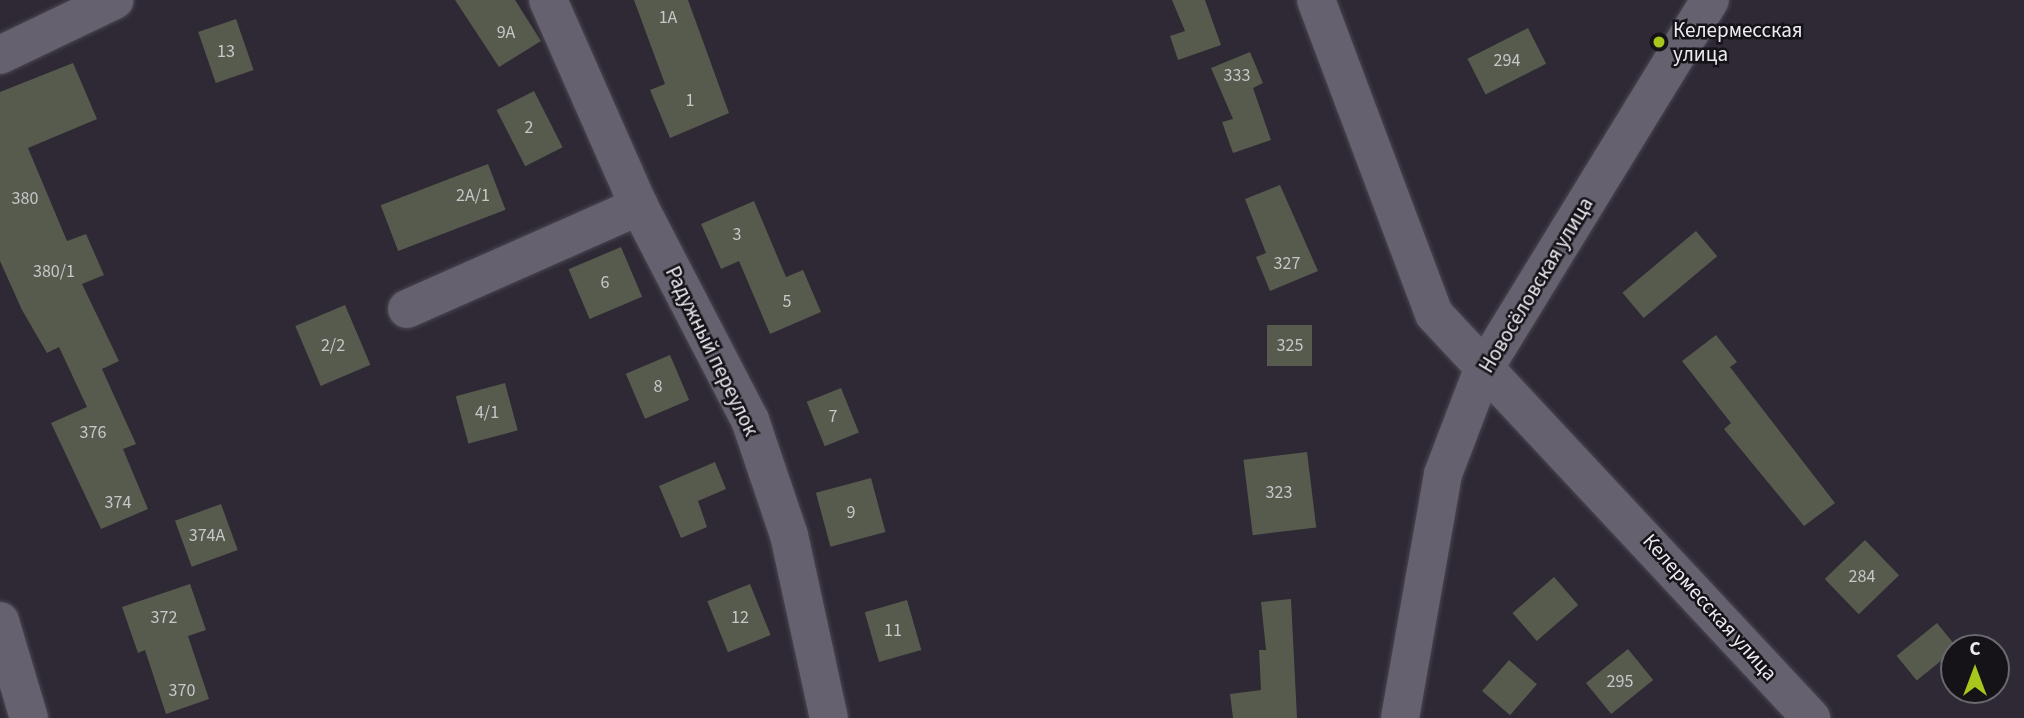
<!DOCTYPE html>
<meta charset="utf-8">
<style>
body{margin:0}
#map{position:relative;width:2024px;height:718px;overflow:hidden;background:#2e2934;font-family:"Source Sans 3",sans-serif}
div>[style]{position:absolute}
.building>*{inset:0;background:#565b4d;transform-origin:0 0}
.roads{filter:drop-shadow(0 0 2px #4a454f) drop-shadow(0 0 2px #4a454f)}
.minor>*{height:38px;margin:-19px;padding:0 19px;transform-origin:19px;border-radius:19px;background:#66616e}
.dots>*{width:19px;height:19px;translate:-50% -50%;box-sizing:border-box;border:4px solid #151218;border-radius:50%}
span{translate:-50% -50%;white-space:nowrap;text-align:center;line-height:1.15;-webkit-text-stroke:5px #151218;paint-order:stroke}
.number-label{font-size:18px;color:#c7c6c9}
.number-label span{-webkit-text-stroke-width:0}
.poi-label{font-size:21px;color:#edeaf2}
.left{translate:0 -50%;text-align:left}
.street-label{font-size:21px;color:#edeaf2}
.north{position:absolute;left:1940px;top:634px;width:70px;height:70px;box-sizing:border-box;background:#151218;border:2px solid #6b686f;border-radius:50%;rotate:0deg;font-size:19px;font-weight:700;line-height:28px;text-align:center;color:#edeaf2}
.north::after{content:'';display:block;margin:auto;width:24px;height:32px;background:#a8c71d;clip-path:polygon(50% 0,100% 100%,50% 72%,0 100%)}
</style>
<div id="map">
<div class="building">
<i style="clip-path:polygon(455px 0,515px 0,541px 41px,499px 67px)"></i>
<i style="clip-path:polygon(634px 0,688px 0,729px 113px,670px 138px,650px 90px,665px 84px)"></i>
<i style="clip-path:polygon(1172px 0,1205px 0,1221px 45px,1178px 60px,1170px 36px,1185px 31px)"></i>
<i style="left:236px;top:19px;width:54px;height:40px;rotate:71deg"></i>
<i style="left:1528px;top:28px;width:40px;height:68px;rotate:63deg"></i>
<i style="clip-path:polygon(1250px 52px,1263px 83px,1253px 88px,1271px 140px,1233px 153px,1222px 122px,1233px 119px,1211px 68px)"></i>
<i style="clip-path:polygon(73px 63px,97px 119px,28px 148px,67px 241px,86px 234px,104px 275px,82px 284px,119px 361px,102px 369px,136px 444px,123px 449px,148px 509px,101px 529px,51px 423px,87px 407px,59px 347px,47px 353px,22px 310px,0 261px,0 92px)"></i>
<i style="left:534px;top:91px;width:63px;height:42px;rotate:63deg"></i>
<i style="left:488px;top:164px;width:49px;height:115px;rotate:69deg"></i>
<i style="clip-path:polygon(1280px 185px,1318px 271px,1270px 291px,1256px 257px,1266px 253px,1245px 199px)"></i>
<i style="clip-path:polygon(754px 201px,786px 277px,803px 270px,821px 312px,770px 334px,739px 261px,721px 269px,701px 224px)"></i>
<i style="left:1696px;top:231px;width:33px;height:96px;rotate:50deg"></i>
<i style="left:621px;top:247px;width:54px;height:57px;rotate:67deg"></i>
<i style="left:345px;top:305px;width:65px;height:54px;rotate:67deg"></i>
<i style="left:1267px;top:325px;width:45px;height:41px"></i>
<i style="clip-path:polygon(1716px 335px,1737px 362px,1730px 367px,1835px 503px,1804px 526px,1724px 429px,1731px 423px,1682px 361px)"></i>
<i style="left:670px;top:355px;width:49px;height:48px;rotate:67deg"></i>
<i style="left:505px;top:383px;width:49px;height:51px;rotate:75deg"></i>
<i style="left:841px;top:388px;width:48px;height:37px;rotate:68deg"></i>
<i style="left:1307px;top:452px;width:76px;height:64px;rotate:83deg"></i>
<i style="clip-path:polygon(715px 462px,726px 489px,698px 501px,707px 527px,681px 538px,659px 486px)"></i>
<i style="left:871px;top:478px;width:56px;height:57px;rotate:75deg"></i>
<i style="left:221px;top:504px;width:49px;height:49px;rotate:70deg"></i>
<i style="left:1865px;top:540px;width:49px;height:56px;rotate:46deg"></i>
<i style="left:1554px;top:577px;width:37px;height:55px;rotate:49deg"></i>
<i style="clip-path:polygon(190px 584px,206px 630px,188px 636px,209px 699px,166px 714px,145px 650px,138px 653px,122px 607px)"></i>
<i style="left:750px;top:584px;width:55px;height:46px;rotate:68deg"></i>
<i style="clip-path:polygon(1291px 599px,1297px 718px,1233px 718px,1230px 694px,1261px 690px,1259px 650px,1266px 650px,1261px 602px)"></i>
<i style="left:907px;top:600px;width:52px;height:44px;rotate:74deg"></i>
<i style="left:1937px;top:623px;width:32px;height:52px;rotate:51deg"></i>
<i style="left:1628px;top:649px;width:40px;height:54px;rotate:51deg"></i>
<i style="left:1509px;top:660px;width:37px;height:41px;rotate:41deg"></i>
</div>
<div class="roads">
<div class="minor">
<i style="left:548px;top:0;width:225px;rotate:66.2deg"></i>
<i style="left:639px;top:206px;width:241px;rotate:62.6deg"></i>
<i style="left:750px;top:420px;width:121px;rotate:71.3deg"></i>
<i style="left:789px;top:535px;width:187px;rotate:77.7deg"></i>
<i style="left:1316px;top:0;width:335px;rotate:69.4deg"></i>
<i style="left:1434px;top:314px;width:553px;rotate:46.98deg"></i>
<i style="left:0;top:55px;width:127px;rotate:-25.6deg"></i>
<i style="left:407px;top:309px;width:254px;rotate:-23.9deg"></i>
<i style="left:0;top:621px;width:101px;rotate:73.4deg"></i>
<i style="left:1400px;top:718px;width:248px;rotate:-80deg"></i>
<i style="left:1443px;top:474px;width:109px;rotate:-69.1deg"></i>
<i style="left:1482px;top:372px;width:436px;rotate:-58.5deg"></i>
</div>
</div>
<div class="dots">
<i style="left:1659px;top:42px;background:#a8c71d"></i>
</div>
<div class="number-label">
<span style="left:668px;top:18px">1А</span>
<span style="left:506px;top:33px">9А</span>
<span style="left:226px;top:52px">13</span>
<span style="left:1507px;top:61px">294</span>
<span style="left:1237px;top:76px">333</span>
<span style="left:690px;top:101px">1</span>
<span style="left:529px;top:128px">2</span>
<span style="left:473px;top:196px">2А/1</span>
<span style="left:25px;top:199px">380</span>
<span style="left:737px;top:235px">3</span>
<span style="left:1287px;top:264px">327</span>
<span style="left:54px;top:272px">380/1</span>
<span style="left:605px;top:283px">6</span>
<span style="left:787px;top:302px">5</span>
<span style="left:333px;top:346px">2/2</span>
<span style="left:1290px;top:346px">325</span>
<span style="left:658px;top:387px">8</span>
<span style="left:487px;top:413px">4/1</span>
<span style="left:833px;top:417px">7</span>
<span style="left:93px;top:433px">376</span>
<span style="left:1279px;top:493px">323</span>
<span style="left:118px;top:503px">374</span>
<span style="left:851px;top:513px">9</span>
<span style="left:207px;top:536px">374А</span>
<span style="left:1862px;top:577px">284</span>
<span style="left:164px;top:618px">372</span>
<span style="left:740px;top:618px">12</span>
<span style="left:893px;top:631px">11</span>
<span style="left:1620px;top:682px">295</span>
<span style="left:182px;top:691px">370</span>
</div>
<div class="poi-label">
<span class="left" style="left:1673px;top:42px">Келермесская<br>улица</span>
</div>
<div class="street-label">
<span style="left:1536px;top:285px;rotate:-59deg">Новосёловская улица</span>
<span style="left:712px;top:351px;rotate:64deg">Радужный переулок</span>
<span style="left:1710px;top:607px;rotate:48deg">Келермесская улица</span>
</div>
<div class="north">С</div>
</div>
